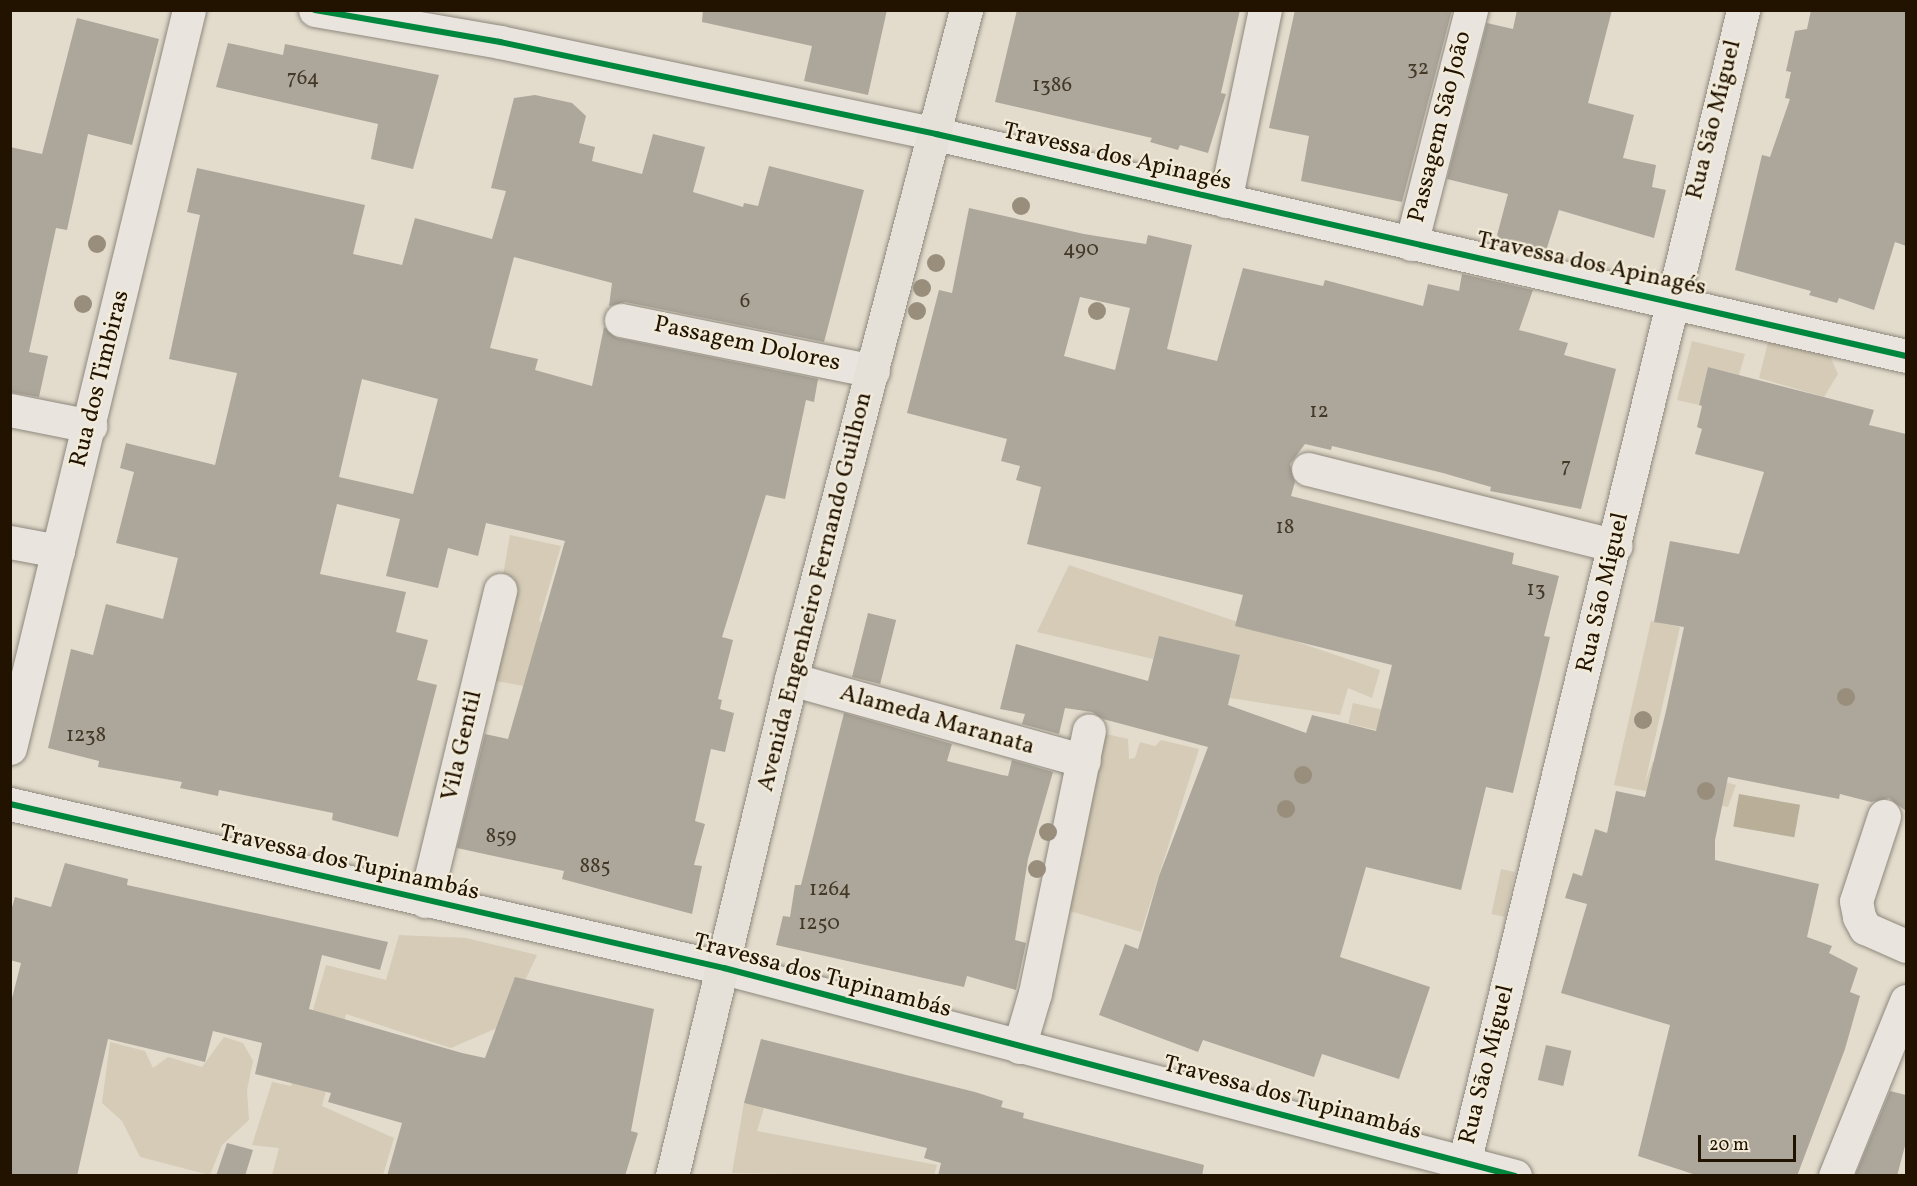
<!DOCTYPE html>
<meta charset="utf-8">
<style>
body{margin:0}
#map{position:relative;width:1917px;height:1186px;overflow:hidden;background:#e3dccd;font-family:Vollkorn,serif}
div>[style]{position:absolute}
.green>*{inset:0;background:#d5cbb6;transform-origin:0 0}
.water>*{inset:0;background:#b9ae98;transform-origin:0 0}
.building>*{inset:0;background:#aca69b;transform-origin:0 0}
.roads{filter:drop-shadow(0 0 2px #8e887d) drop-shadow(0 0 2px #8e887d)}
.minor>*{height:33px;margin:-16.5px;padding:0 16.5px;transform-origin:16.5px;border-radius:16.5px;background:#e9e5de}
.major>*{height:33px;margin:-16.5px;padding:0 16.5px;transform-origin:16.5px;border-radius:16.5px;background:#e5e1d9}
.cycleway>*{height:6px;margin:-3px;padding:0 3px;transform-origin:3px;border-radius:3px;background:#00873e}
.trees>*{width:18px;height:18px;margin:-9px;border-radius:50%;background:#998e7c}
span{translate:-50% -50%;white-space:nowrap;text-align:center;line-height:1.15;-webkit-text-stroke:4.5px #f2ebd9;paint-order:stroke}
.number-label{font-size:21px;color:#443827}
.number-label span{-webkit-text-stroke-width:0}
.street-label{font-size:24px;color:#221300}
.frame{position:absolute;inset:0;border:12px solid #221300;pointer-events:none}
.scale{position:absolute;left:1698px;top:1135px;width:98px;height:27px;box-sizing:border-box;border:3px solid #221300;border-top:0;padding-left:8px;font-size:18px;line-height:21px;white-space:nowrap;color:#221300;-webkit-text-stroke:4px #f2ebd9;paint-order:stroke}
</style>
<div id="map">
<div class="green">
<i style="clip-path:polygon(1769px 339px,1830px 356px,1838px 374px,1824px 397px,1759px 378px)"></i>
<i style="clip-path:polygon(1692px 341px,1745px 354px,1739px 375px,1708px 367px,1699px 405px,1677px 400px)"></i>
<i style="clip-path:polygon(510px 535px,561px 546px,539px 621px,576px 636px,524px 686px,485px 679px)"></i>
<i style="clip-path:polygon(1069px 565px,1380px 670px,1372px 698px,1348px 688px,1340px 715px,1230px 698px,1240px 655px,1159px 637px,1153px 659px,1037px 632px)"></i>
<i style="clip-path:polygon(1651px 621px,1680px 627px,1645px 783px,1653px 761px,1736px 785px,1728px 807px,1614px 785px)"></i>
<i style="left:1353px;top:703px;width:75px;height:21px;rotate:13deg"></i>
<i style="clip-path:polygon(1098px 732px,1128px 739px,1129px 759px,1135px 758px,1140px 742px,1155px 746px,1161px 740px,1199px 749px,1141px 932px,1063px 909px)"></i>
<i style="left:1501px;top:869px;width:14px;height:46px;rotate:12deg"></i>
<i style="clip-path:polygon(399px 935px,466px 938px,537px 955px,504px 1025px,451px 1048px,346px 1014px,322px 1106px,394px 1138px,383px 1175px,272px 1175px,279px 1148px,252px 1145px,272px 1082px,291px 1086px,326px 965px,386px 980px)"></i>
<i style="clip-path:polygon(224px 1037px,243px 1043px,253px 1061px,247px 1090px,249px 1120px,222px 1145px,210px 1175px,140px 1157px,122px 1121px,102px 1103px,110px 1042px,145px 1051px,153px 1068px,168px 1057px,202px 1067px)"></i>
<i style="clip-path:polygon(744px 1103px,764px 1108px,757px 1131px,937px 1165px,934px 1176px,732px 1173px)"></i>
</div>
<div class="water">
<i style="left:1739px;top:794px;width:62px;height:33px;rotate:10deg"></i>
</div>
<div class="building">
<i style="clip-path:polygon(703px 10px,887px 10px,868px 95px,804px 81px,812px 46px,702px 22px)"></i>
<i style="clip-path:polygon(1017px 10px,1240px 10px,1221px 93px,1226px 94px,1208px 153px,1180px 145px,1178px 150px,1150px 142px,1152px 138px,995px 102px)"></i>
<i style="clip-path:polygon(1295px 10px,1452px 10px,1402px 202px,1301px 181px,1309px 136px,1269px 128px)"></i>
<i style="clip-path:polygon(1517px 10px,1612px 10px,1588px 103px,1634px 115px,1623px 158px,1656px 165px,1652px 187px,1666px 190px,1654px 238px,1559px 210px,1545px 254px,1495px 243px,1508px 194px,1447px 179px,1487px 23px,1513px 29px)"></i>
<i style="clip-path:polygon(1811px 10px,1906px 10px,1906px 246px,1895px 242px,1874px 310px,1839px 298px,1837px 303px,1809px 295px,1811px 291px,1735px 270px,1762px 155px,1770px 157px,1790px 99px,1785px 98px,1791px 72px,1786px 71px,1795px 31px,1807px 29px)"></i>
<i style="clip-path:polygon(77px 18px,159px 39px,132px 145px,88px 134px,67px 230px,56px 228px,29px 352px,48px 356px,39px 397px,10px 392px,10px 147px,42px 154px)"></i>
<i style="clip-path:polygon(228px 43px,283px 55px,285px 44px,439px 75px,413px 169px,371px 159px,378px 124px,216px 87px)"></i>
<i style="clip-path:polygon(evenodd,535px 95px,572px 103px,586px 116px,579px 143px,595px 147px,592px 161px,642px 174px,653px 134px,705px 147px,693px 192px,743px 207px,744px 203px,758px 206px,769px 166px,864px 190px,824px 342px,625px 302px,609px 306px,612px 283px,514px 257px,490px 348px,538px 359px,535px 370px,592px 386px,604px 327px,617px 338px,818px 379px,814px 402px,806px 400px,785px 499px,766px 495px,722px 637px,733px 640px,718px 699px,722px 700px,720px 709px,734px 713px,725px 752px,711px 749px,695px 821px,705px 824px,694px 865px,702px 866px,692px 914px,562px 879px,564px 871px,457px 848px,485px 734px,508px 739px,565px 541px,486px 523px,478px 556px,448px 548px,438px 588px,386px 576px,400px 519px,337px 504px,320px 574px,406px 592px,396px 632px,428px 640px,417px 680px,437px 685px,398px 837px,332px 820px,333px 813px,219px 790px,218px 796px,180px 788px,182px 782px,98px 767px,99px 761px,48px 748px,71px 649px,93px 655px,106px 604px,163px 619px,178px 558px,116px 543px,134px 472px,120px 468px,126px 443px,215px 465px,237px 373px,169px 359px,200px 215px,187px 212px,197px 168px,365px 205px,353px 254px,402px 265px,415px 218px,492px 239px,506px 191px,491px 188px,514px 98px,535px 95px,362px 379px,438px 399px,413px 494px,339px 477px,362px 379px)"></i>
<i style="clip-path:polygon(evenodd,969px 208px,1084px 234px,1146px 244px,1148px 235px,1192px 245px,1167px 349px,1217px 361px,1243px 268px,1323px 286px,1325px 280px,1423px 306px,1428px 284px,1459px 291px,1462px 274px,1533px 290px,1519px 330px,1568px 343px,1564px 355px,1616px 369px,1581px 509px,1490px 491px,1491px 487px,1443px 473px,1332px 446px,1331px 450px,1305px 444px,1290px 464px,1295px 482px,1291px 496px,1514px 553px,1512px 564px,1559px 576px,1544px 636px,1550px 637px,1513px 793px,1486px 787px,1461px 890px,1366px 867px,1340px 957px,1430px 987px,1399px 1079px,1322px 1054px,1314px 1077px,1203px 1040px,1198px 1052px,1099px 1015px,1125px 944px,1138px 949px,1159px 876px,1208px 747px,1103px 719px,1092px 712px,1065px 708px,1059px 734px,1022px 724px,1025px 714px,1000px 709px,1016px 644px,1148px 681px,1159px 636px,1240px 655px,1228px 705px,1306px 733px,1312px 715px,1376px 731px,1392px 665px,1235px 626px,1243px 595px,1027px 544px,1041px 487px,1016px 480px,1020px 466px,1001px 461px,1007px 439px,907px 413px,939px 290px,952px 293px,969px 208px,1080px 297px,1130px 308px,1115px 370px,1064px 356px,1080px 297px)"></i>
<i style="clip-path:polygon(1708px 367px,1874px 410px,1869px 425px,1906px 434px,1906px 811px,1889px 798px,1871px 802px,1840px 794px,1839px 799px,1728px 777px,1715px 840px,1715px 860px,1819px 884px,1807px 937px,1832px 946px,1829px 953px,1858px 968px,1850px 992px,1860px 996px,1845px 1049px,1797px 1176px,1699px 1176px,1638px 1156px,1670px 1025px,1561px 993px,1587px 904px,1565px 898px,1573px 873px,1582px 876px,1595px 829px,1607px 833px,1616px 791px,1645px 797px,1666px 711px,1684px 627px,1654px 622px,1670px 541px,1739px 554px,1764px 472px,1695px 454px,1702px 429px,1697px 427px,1702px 406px,1699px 405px)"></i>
<i style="left:868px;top:613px;width:29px;height:66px;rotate:14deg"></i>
<i style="clip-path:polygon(844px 713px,952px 744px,947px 761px,1002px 775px,1008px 776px,1012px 760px,1053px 772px,1028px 859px,1015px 940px,1026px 943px,1016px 990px,967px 976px,964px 987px,776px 945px,783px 916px,790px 917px,795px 885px,801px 885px)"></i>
<i style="clip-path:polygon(65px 863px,128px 879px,127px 885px,388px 942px,380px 970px,322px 955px,309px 1009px,462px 1053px,485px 1058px,515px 977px,654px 1009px,631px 1131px,638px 1133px,625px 1176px,387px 1176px,402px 1123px,328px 1102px,331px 1093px,255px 1074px,262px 1043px,213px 1031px,205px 1062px,108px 1039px,77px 1176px,10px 1176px,10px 1006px,21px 963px,10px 960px,10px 914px,15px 897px,51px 907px)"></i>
<i style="clip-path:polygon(761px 1039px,975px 1092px,1003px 1101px,1001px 1107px,1024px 1113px,1023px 1118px,1204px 1165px,1202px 1176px,938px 1176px,941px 1163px,924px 1158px,927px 1148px,744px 1103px)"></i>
<i style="left:1546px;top:1045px;width:26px;height:36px;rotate:13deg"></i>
<i style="clip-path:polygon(1890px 1091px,1906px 1095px,1906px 1142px,1897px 1176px,1855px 1176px)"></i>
<i style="clip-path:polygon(227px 1143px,253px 1150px,245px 1176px,216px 1176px)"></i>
</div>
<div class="roads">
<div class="minor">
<i style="left:315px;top:10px;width:188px;rotate:9.8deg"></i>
<i style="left:500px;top:42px;width:446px;rotate:11.9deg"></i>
<i style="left:936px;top:134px;width:995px;rotate:12.89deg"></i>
<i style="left:1225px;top:201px;width:195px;rotate:-78.2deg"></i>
<i style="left:1411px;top:244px;width:242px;rotate:-75.6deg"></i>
<i style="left:621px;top:320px;width:257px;rotate:11.4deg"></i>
<i style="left:10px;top:410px;width:82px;rotate:11.3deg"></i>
<i style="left:1308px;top:469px;width:317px;rotate:14deg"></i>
<i style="left:10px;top:542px;width:49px;rotate:10.6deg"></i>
<i style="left:791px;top:679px;width:304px;rotate:15.6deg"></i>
<i style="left:10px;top:748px;width:759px;rotate:-76.37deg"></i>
<i style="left:10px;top:804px;width:733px;rotate:12.94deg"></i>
<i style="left:724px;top:968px;width:818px;rotate:14.73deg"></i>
<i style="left:1884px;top:816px;width:89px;rotate:108.2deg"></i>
<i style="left:1856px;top:901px;width:16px;rotate:79deg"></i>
<i style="left:1859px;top:917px;width:13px;rotate:61deg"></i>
<i style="left:1865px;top:928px;width:45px;rotate:23.7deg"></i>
<i style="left:425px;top:901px;width:320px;rotate:-76.4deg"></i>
<i style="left:1019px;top:1047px;width:56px;rotate:-73.5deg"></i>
<i style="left:1035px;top:993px;width:268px;rotate:-78.4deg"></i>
<i style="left:1461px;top:1176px;width:1200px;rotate:-76.4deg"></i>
<i style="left:1835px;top:1176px;width:189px;rotate:-67.9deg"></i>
</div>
<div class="major">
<i style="left:672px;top:1176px;width:511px;rotate:-76.53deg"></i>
<i style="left:791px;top:679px;width:692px;rotate:-75.34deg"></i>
</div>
</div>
<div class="cycleway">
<i style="left:315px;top:10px;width:188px;rotate:9.8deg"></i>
<i style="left:500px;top:42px;width:446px;rotate:11.9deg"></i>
<i style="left:936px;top:134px;width:995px;rotate:12.89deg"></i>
<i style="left:10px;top:804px;width:733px;rotate:12.94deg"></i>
<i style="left:724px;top:968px;width:818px;rotate:14.73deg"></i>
</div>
<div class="trees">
<i style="left:1021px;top:206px"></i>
<i style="left:97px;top:244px"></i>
<i style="left:936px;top:263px"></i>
<i style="left:922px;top:288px"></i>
<i style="left:83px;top:304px"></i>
<i style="left:917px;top:311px"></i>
<i style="left:1097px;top:311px"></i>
<i style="left:1846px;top:697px"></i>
<i style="left:1643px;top:720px"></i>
<i style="left:1303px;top:775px"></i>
<i style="left:1706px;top:791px"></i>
<i style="left:1286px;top:809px"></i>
<i style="left:1048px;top:832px"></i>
<i style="left:1037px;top:869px"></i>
</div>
<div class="number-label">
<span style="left:1418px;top:69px">32</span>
<span style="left:303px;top:79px">764</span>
<span style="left:1052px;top:86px">1386</span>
<span style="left:1081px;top:250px">490</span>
<span style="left:745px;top:302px">6</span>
<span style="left:1319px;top:412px">12</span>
<span style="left:1566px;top:467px">7</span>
<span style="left:1285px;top:528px">18</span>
<span style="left:1536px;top:590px">13</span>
<span style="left:86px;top:736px">1238</span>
<span style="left:501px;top:837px">859</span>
<span style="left:595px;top:867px">885</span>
<span style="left:830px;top:890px">1264</span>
<span style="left:819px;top:924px">1250</span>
</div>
<div class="street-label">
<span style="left:1715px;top:120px;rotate:-76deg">Rua São Miguel</span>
<span style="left:1441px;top:127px;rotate:-76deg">Passagem São João</span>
<span style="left:1117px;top:158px;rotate:13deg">Travessa dos Apinagés</span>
<span style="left:1591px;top:265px;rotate:12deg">Travessa dos Apinagés</span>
<span style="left:747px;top:345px;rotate:12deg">Passagem Dolores</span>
<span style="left:101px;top:379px;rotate:-76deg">Rua dos Timbiras</span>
<span style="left:816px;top:592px;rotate:-76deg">Avenida Engenheiro Fernando Guilhon</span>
<span style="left:1604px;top:593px;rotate:-77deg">Rua São Miguel</span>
<span style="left:937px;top:721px;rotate:16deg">Alameda Maranata</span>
<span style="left:463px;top:746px;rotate:-77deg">Vila Gentil</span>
<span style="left:349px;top:864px;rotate:13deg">Travessa dos Tupinambás</span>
<span style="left:822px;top:977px;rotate:15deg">Travessa dos Tupinambás</span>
<span style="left:1488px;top:1065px;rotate:-76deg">Rua São Miguel</span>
<span style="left:1292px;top:1099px;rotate:15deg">Travessa dos Tupinambás</span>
</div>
<div class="frame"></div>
<div class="scale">20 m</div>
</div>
